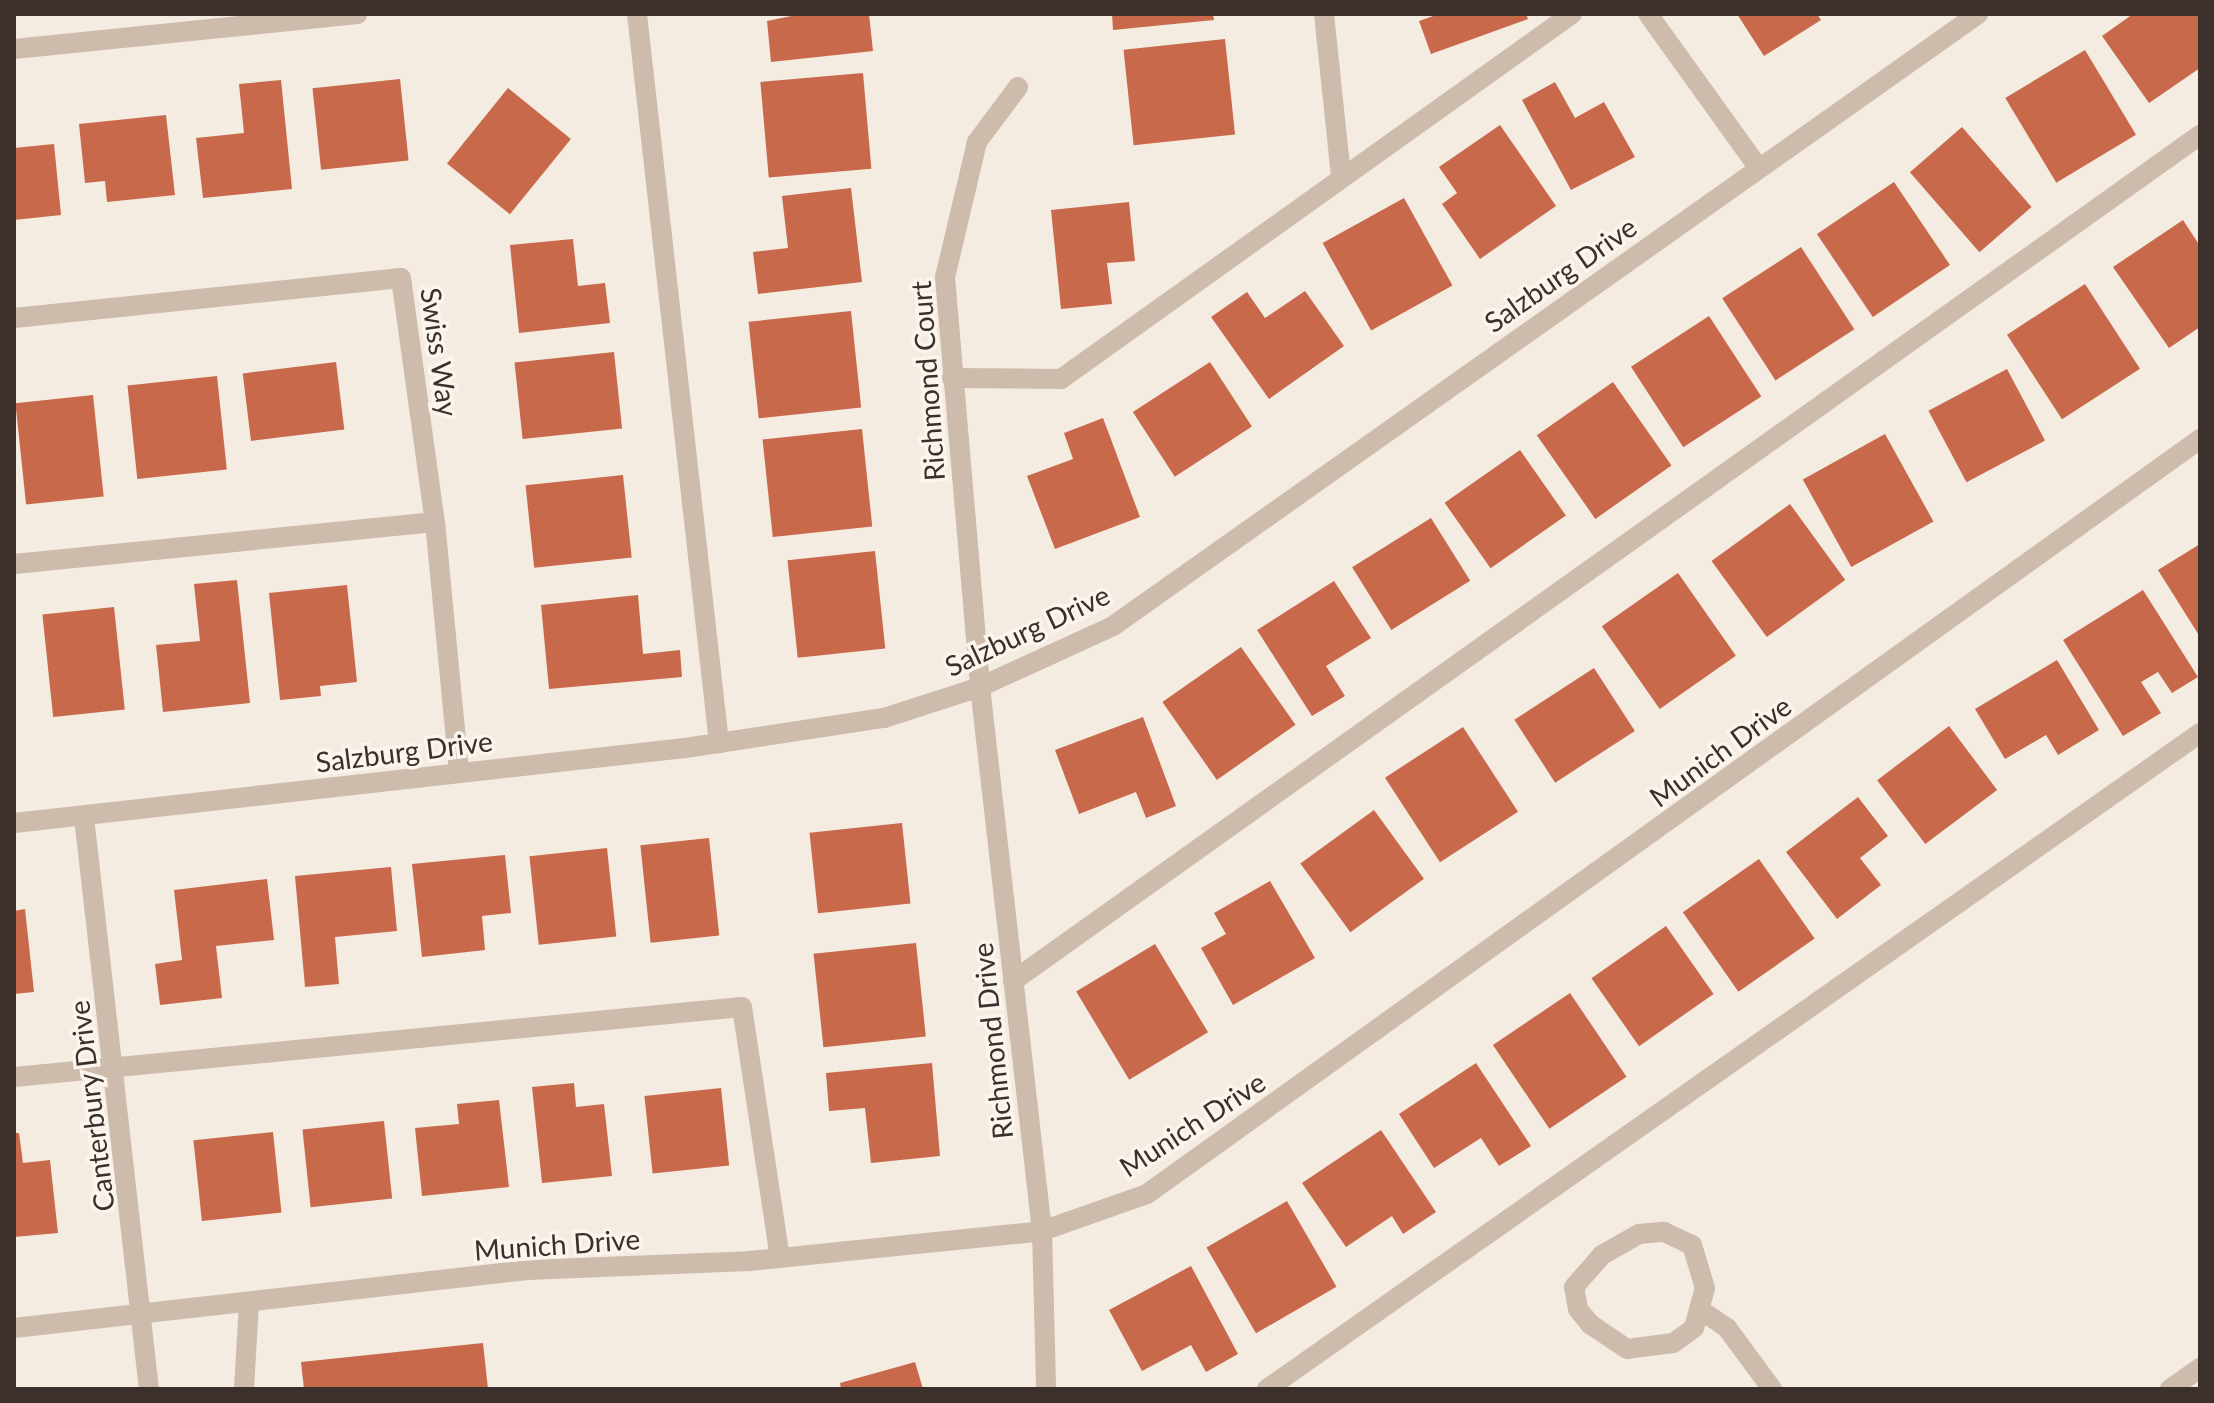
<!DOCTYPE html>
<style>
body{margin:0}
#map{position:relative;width:2214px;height:1403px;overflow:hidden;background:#f4ebe1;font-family:Lato,sans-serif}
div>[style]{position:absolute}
.building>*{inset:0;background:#c8694b;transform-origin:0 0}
.service>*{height:20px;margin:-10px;padding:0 10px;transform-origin:10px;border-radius:10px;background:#cdbbac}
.minor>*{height:20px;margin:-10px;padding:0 10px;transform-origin:10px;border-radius:10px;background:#cdbbac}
span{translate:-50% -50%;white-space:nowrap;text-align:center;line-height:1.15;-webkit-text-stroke:7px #fbf5ee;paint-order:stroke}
.street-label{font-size:28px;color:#3b302b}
.frame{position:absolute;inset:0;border:16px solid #3b302b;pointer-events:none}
</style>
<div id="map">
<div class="building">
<i style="clip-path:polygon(801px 14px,869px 14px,873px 51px,771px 62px,767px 21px)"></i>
<i style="clip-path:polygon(1112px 14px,1213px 14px,1214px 20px,1113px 30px)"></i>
<i style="clip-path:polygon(1439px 14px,1526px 14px,1528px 19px,1431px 54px,1419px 21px)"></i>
<i style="clip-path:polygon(1737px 14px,1817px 14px,1821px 20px,1764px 56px)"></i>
<i style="clip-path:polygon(2133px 14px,2197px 14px,2200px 18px,2200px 68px,2149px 103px,2102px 36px)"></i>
<i style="left:1225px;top:39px;width:96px;height:102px;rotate:84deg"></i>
<i style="left:2085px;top:50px;width:99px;height:93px;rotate:59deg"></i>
<i style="left:863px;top:73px;width:96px;height:103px;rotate:85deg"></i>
<i style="left:400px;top:79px;width:82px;height:88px;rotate:84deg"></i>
<i style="clip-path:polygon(281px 80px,292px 189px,203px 198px,196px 138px,244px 133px,239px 84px)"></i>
<i style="clip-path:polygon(1555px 82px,1575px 118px,1604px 102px,1635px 157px,1571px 190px,1522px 100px)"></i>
<i style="left:508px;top:88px;width:81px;height:97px;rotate:39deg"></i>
<i style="clip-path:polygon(166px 115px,175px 195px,107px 202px,105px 181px,85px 183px,79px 124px)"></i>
<i style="clip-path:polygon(1500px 125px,1556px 206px,1480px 259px,1442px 204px,1457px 193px,1439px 167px)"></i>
<i style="left:1962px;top:127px;width:106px;height:69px;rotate:49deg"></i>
<i style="clip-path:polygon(54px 144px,61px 215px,14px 220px,14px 148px)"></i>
<i style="left:1894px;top:182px;width:100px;height:93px;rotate:56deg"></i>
<i style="clip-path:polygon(851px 188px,862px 282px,758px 294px,753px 252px,788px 248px,782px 196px)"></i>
<i style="left:1404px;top:198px;width:100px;height:93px;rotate:61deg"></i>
<i style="clip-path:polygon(1129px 202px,1135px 261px,1107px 263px,1112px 304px,1061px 309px,1051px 210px)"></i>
<i style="clip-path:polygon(2183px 220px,2200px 246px,2200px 327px,2169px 348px,2113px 267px)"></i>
<i style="clip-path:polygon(573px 239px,578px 286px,605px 283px,610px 323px,519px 333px,510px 245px)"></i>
<i style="left:1801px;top:247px;width:98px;height:94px;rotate:57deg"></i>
<i style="left:2085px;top:284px;width:101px;height:93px;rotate:57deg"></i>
<i style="clip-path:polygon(1305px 291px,1344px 346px,1269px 399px,1211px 317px,1247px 292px,1265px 318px)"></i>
<i style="left:851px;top:311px;width:97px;height:103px;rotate:84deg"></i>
<i style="left:1709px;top:316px;width:96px;height:93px;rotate:57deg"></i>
<i style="left:614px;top:352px;width:77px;height:100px;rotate:84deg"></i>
<i style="left:336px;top:362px;width:68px;height:94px;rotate:83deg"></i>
<i style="left:1210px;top:362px;width:77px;height:92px;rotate:57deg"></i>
<i style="left:2007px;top:369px;width:81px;height:89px;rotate:62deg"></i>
<i style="left:217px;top:376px;width:94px;height:90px;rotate:84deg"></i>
<i style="left:1613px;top:382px;width:102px;height:93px;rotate:55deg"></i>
<i style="left:93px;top:395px;width:102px;height:78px;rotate:84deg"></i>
<i style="clip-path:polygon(1103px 418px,1140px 517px,1055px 549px,1027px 476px,1073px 459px,1064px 433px)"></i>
<i style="left:862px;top:429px;width:98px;height:100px;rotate:84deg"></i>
<i style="left:1885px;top:434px;width:100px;height:94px;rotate:61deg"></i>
<i style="left:1520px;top:450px;width:80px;height:92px;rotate:55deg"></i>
<i style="left:623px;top:475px;width:83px;height:98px;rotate:84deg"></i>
<i style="left:1790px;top:504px;width:94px;height:97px;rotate:54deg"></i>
<i style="left:1431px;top:518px;width:74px;height:93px;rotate:58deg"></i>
<i style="clip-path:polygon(2200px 544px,2200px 637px,2158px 570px)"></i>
<i style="left:875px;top:551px;width:98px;height:88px;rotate:84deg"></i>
<i style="left:1678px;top:573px;width:101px;height:93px;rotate:55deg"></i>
<i style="clip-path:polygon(237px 580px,250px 703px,163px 712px,156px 645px,200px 641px,194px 584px)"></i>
<i style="clip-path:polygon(1334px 581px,1371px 638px,1326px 666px,1345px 696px,1312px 716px,1257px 630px)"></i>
<i style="clip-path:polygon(347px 585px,357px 682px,320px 686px,321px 696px,280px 700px,269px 593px)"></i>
<i style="clip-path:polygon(2143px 590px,2198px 677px,2172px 693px,2158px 672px,2141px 682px,2161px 713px,2123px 736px,2063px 640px)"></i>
<i style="clip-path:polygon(638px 595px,643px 654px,680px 650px,682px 677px,549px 689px,541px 605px)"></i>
<i style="left:114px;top:607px;width:103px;height:72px;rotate:84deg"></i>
<i style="left:1241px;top:647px;width:95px;height:96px;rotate:55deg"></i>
<i style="clip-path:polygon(2057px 660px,2099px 730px,2058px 755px,2046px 735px,2005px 759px,1975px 709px)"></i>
<i style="left:1594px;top:668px;width:75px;height:95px;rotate:57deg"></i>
<i style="clip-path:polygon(1143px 717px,1176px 806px,1146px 818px,1136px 792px,1079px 814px,1055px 750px)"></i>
<i style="left:1949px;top:726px;width:80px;height:90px;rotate:53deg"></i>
<i style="left:1463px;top:727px;width:101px;height:93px;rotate:57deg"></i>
<i style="clip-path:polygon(1858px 797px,1888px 836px,1860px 858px,1881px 885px,1837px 919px,1786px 852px)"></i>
<i style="left:1374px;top:810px;width:85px;height:91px;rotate:54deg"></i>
<i style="left:902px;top:823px;width:81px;height:93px;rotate:84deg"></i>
<i style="left:709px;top:838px;width:98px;height:69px;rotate:84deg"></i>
<i style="left:607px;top:848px;width:89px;height:78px;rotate:84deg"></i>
<i style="clip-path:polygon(505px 855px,511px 913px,482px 916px,485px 950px,422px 957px,412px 864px)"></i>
<i style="left:1759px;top:859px;width:97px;height:93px;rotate:55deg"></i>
<i style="clip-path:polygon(391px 867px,397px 931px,335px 937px,339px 984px,305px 987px,295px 876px)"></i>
<i style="clip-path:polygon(267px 879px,274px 940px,216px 946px,222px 998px,160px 1005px,155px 964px,182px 960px,174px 890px)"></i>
<i style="clip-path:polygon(1270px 881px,1315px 958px,1233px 1005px,1201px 948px,1226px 934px,1214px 913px)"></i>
<i style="clip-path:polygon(25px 909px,34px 992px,14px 994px,14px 911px)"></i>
<i style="left:1666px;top:926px;width:83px;height:91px;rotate:55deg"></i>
<i style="left:916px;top:943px;width:94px;height:103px;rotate:84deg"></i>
<i style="left:1155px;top:944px;width:103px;height:92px;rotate:59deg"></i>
<i style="left:1570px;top:993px;width:101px;height:93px;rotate:56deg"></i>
<i style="clip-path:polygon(932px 1063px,940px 1156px,871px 1163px,865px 1108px,829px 1111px,826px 1073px)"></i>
<i style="clip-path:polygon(1476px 1063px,1531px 1146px,1499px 1166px,1481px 1138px,1434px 1168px,1399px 1114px)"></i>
<i style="clip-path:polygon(574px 1083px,576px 1107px,604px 1104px,612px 1176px,542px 1183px,532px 1087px)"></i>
<i style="left:721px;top:1088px;width:78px;height:77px;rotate:84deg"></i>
<i style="clip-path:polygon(499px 1100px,509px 1187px,422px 1196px,415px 1128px,459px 1124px,457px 1104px)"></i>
<i style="left:384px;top:1121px;width:78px;height:82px;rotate:84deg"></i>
<i style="clip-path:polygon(1381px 1130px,1436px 1212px,1403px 1234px,1392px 1216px,1346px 1247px,1302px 1183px)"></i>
<i style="left:273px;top:1132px;width:81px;height:80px;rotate:84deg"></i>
<i style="clip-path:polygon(14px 1133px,19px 1133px,23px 1163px,50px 1160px,58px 1233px,14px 1237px)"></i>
<i style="left:1287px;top:1201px;width:99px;height:93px;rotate:60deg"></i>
<i style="clip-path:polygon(1191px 1266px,1238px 1354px,1206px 1372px,1191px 1345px,1142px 1371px,1109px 1310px)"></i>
<i style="clip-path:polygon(483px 1343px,488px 1389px,304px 1389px,301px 1362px)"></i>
<i style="clip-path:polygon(915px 1362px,923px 1389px,841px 1389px,840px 1383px)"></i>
</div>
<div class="service">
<i style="left:637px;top:14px;width:734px;rotate:83.58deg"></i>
<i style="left:1324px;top:14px;width:162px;rotate:84deg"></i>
<i style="left:14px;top:49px;width:345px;rotate:-5.8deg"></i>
<i style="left:952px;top:378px;width:109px;rotate:0.5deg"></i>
<i style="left:1061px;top:379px;width:628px;rotate:-35.54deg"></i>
<i style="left:14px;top:564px;width:423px;rotate:-5.7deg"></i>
<i style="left:1013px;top:981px;width:1458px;rotate:-35.48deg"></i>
<i style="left:14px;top:1077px;width:731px;rotate:-5.49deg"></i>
<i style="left:742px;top:1007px;width:254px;rotate:81.4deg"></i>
<i style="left:1664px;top:1232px;width:31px;rotate:25deg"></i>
<i style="left:1692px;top:1245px;width:45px;rotate:73.2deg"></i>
<i style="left:1705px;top:1288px;width:41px;rotate:105.4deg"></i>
<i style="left:1694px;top:1328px;width:26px;rotate:144deg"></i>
<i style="left:1673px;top:1343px;width:46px;rotate:172.6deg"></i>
<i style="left:1627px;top:1349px;width:45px;rotate:-146deg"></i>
<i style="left:1590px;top:1324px;width:19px;rotate:-129deg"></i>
<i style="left:1578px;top:1309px;width:22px;rotate:-100deg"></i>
<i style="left:1574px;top:1287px;width:43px;rotate:-48.8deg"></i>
<i style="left:1602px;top:1255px;width:43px;rotate:-29.6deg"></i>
<i style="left:1639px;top:1234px;width:25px;rotate:-5deg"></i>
<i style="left:1699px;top:1309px;width:34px;rotate:34deg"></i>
<i style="left:1727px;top:1328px;width:76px;rotate:53.6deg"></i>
<i style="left:244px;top:1389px;width:87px;rotate:-86.7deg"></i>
<i style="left:1267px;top:1389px;width:1141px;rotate:-35.11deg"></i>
<i style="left:2170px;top:1389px;width:37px;rotate:-35deg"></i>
</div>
<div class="minor">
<i style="left:1648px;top:14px;width:188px;rotate:54.3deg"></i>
<i style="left:1018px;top:87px;width:69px;rotate:126.7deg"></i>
<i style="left:977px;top:142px;width:139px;rotate:103.3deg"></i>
<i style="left:945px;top:277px;width:411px;rotate:85.1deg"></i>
<i style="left:980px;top:687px;width:548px;rotate:83.5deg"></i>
<i style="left:1042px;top:1231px;width:158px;rotate:88.5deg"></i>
<i style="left:14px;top:318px;width:389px;rotate:-5.9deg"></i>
<i style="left:401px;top:278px;width:246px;rotate:82.1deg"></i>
<i style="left:435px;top:522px;width:252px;rotate:84.5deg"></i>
<i style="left:84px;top:817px;width:576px;rotate:83.52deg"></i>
<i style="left:14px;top:823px;width:675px;rotate:-6.38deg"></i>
<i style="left:685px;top:748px;width:201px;rotate:-8.6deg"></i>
<i style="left:884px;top:718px;width:101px;rotate:-17.9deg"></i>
<i style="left:980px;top:687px;width:146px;rotate:-24.6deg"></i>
<i style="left:1113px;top:626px;width:1060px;rotate:-35.28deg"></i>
<i style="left:14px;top:1328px;width:517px;rotate:-6.44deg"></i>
<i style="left:528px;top:1270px;width:221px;rotate:-2.3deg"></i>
<i style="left:749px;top:1261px;width:295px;rotate:-5.8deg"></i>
<i style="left:1042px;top:1231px;width:111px;rotate:-19.4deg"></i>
<i style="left:1147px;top:1194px;width:1296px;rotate:-35.64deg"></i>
</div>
<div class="street-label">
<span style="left:1560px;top:274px;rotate:-35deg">Salzburg Drive</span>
<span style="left:440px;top:352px;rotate:82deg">Swiss Way</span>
<span style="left:927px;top:381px;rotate:-94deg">Richmond Court</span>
<span style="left:1027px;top:630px;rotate:-25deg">Salzburg Drive</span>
<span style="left:404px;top:751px;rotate:-7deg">Salzburg Drive</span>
<span style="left:1720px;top:751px;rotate:-36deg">Munich Drive</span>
<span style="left:992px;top:1041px;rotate:-96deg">Richmond Drive</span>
<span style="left:91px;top:1106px;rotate:-97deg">Canterbury Drive</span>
<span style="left:1192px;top:1124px;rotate:-33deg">Munich Drive</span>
<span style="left:557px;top:1244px;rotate:-4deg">Munich Drive</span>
</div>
<div class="frame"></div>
</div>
